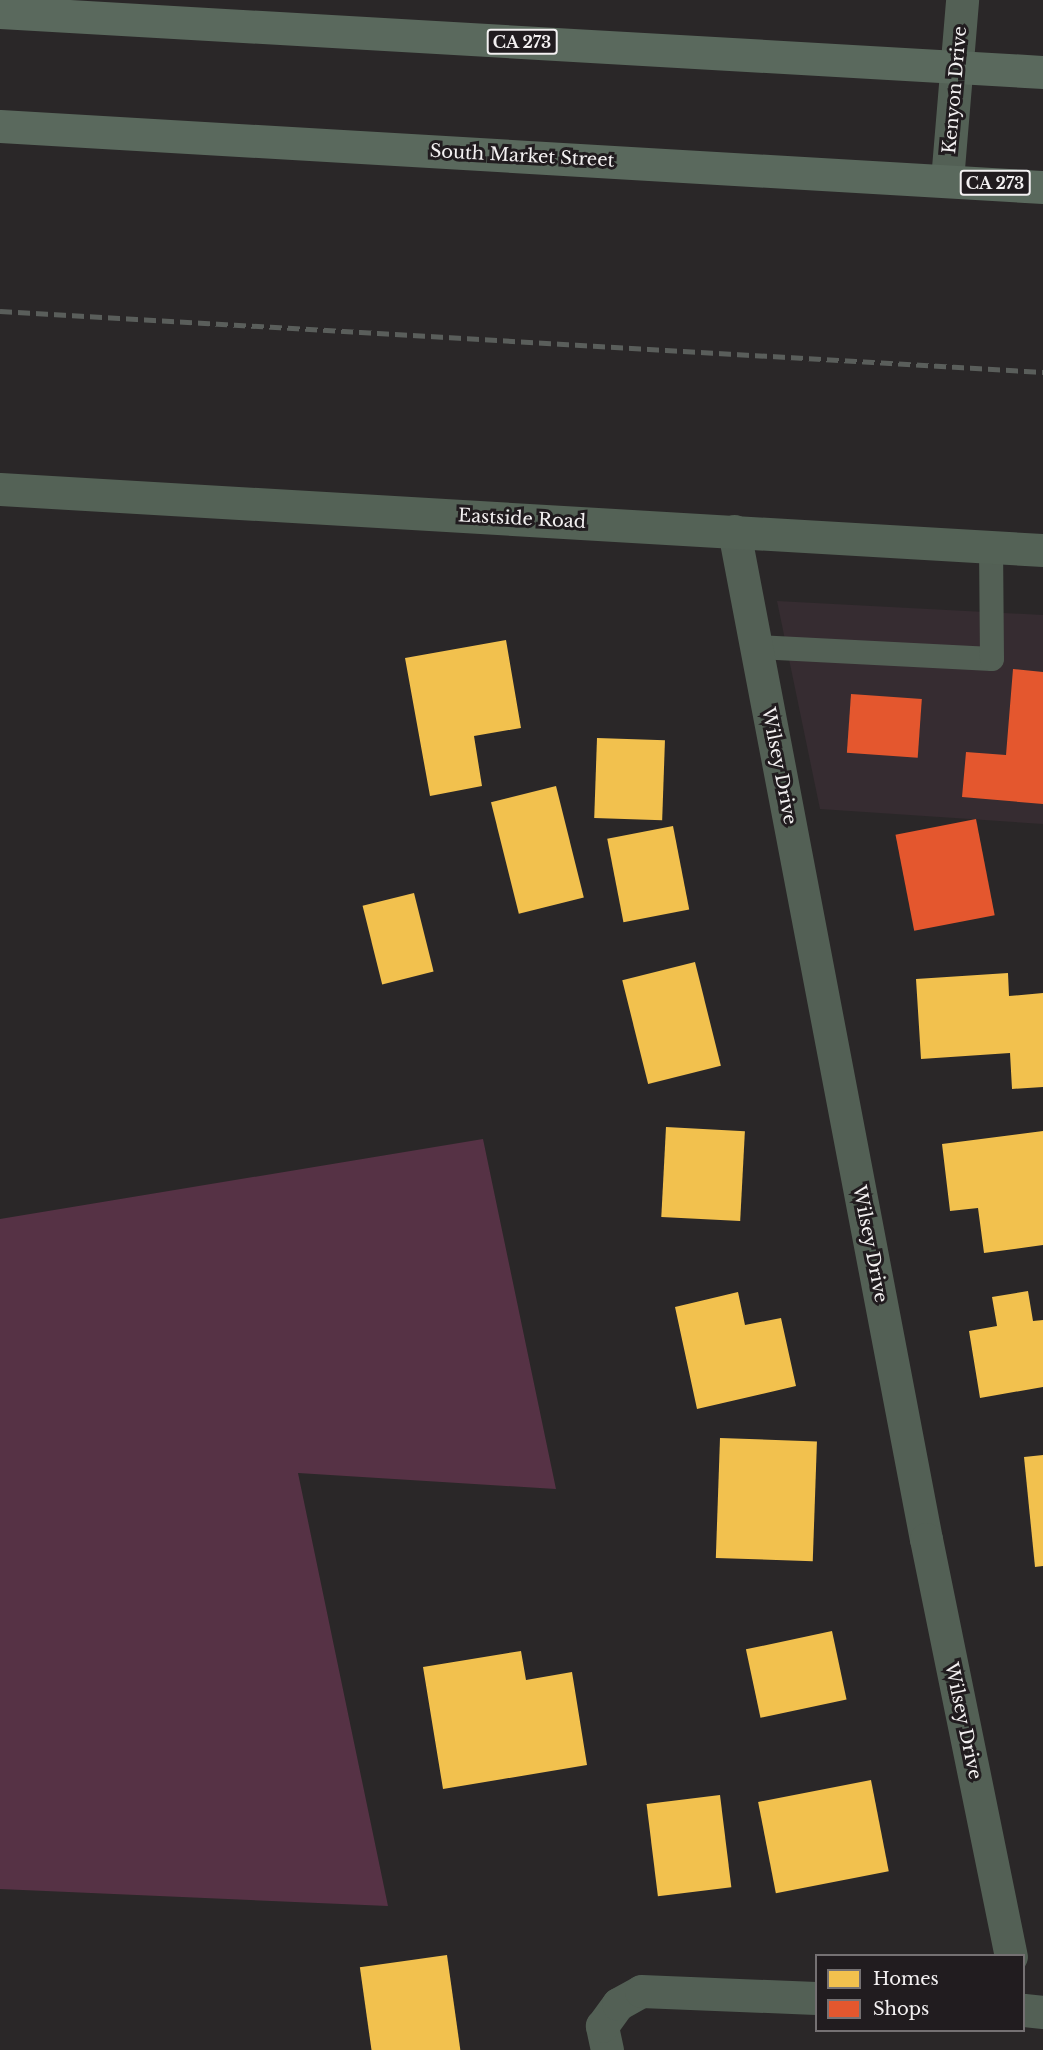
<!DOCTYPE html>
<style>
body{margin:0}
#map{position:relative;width:1043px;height:2050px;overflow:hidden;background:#2a2728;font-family:"Libre Baskerville",serif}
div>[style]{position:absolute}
.built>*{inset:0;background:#362c31}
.green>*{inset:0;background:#563245}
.homes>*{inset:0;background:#f2c14e;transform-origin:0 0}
.shops>*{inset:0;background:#e4572e;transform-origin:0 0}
.lane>*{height:24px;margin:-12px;padding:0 12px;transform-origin:12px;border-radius:12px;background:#536055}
.street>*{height:33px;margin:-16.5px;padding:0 16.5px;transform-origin:16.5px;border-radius:16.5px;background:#536055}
.secondary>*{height:33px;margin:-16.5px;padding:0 16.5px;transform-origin:16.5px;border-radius:16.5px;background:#546256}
.primary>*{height:33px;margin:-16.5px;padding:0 16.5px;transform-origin:16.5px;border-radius:16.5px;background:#5a695d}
.rail>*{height:4.5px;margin-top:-2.25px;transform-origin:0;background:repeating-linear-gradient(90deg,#5a5e5b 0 12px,transparent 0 18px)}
span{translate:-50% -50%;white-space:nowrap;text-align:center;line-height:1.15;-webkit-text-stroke:6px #211c1f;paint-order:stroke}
.shield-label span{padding:2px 4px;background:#211c1f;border:2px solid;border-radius:4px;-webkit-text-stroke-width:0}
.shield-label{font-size:16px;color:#f3f0f1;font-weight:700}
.street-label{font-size:18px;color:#f3f0f1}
.legend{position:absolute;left:815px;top:1954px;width:210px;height:78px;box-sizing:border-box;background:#211c1f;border:2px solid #757173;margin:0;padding:8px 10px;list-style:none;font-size:18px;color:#f3f0f1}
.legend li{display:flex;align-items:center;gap:12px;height:30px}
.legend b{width:30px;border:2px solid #757173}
</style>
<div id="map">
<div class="built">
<i style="clip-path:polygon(777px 601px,1043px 615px,1043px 824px,820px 809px)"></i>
</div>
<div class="green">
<i style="clip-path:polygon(483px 1139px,556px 1489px,298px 1473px,388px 1906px,0 1889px,0 1219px)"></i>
</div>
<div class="homes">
<i style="clip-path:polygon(506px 640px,521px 728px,474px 736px,482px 786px,430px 796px,405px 658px)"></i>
<i style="left:597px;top:738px;width:68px;height:80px;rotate:2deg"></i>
<i style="left:556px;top:786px;width:115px;height:67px;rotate:76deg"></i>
<i style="left:673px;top:826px;width:85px;height:67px;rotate:79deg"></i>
<i style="left:414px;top:893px;width:81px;height:53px;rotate:76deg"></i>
<i style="left:695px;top:962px;width:107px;height:75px;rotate:76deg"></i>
<i style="clip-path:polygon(1008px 973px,1009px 996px,1043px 993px,1043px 1087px,1012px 1089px,1010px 1053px,921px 1059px,916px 979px)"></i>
<i style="left:666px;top:1127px;width:79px;height:90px;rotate:3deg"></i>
<i style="clip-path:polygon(1043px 1131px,1043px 1245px,984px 1253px,978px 1208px,950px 1211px,942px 1144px)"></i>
<i style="clip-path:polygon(1028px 1291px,1033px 1321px,1043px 1320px,1043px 1387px,980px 1398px,969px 1331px,997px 1326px,992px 1297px)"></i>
<i style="clip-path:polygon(738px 1292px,745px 1325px,781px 1318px,796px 1386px,697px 1409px,675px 1307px)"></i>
<i style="left:720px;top:1438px;width:97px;height:120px;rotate:2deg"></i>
<i style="clip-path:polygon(1043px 1455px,1043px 1566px,1035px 1567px,1024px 1457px)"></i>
<i style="left:832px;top:1631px;width:70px;height:88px;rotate:78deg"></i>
<i style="clip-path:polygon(521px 1651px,526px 1680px,572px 1672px,587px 1765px,443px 1789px,423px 1667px)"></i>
<i style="left:871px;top:1780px;width:93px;height:115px;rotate:79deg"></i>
<i style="left:720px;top:1795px;width:93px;height:74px;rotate:83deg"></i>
<i style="left:447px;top:1955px;width:96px;height:88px;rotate:82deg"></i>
</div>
<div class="shops">
<i style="clip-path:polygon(1013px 669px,1043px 672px,1043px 804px,962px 797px,966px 752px,1006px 755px)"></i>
<i style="left:851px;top:694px;width:71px;height:59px;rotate:4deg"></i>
<i style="left:976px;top:819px;width:98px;height:82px;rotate:79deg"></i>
</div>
<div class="lane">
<i style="left:756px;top:647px;width:236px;rotate:2.9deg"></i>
<i style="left:992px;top:659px;width:112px;rotate:-90.5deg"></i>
</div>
<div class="street">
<i style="left:947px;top:180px;width:181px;rotate:-85.2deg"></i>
<i style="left:734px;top:531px;width:1026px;rotate:79.22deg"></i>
<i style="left:926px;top:1539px;width:426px;rotate:78.5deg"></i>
<i style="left:1024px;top:2010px;width:19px;rotate:6deg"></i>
<i style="left:607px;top:2050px;width:25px;rotate:-102deg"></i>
<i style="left:602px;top:2026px;width:27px;rotate:-54deg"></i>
<i style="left:618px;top:2004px;width:26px;rotate:-29deg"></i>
<i style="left:641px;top:1991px;width:175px;rotate:2.3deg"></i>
</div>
<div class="secondary">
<i style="left:0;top:489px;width:1045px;rotate:3.35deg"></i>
</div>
<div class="primary">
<i style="left:0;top:12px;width:1045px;rotate:3.29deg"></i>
<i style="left:0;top:126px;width:1045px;rotate:3.35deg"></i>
</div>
<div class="rail">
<i style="left:0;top:311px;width:1045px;rotate:3.35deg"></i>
</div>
<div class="shield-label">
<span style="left:522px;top:42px">CA 273</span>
<span style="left:995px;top:183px">CA 273</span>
</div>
<div class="street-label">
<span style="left:955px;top:90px;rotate:-85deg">Kenyon Drive</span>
<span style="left:522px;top:156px;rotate:3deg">South Market Street</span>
<span style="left:522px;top:519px;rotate:3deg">Eastside Road</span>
<span style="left:779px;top:766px;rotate:79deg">Wilsey Drive</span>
<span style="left:870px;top:1244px;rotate:79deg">Wilsey Drive</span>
<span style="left:963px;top:1721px;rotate:78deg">Wilsey Drive</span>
</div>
<ul class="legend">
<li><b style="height:16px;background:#f2c14e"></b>Homes</li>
<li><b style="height:16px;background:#e4572e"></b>Shops</li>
</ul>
</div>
